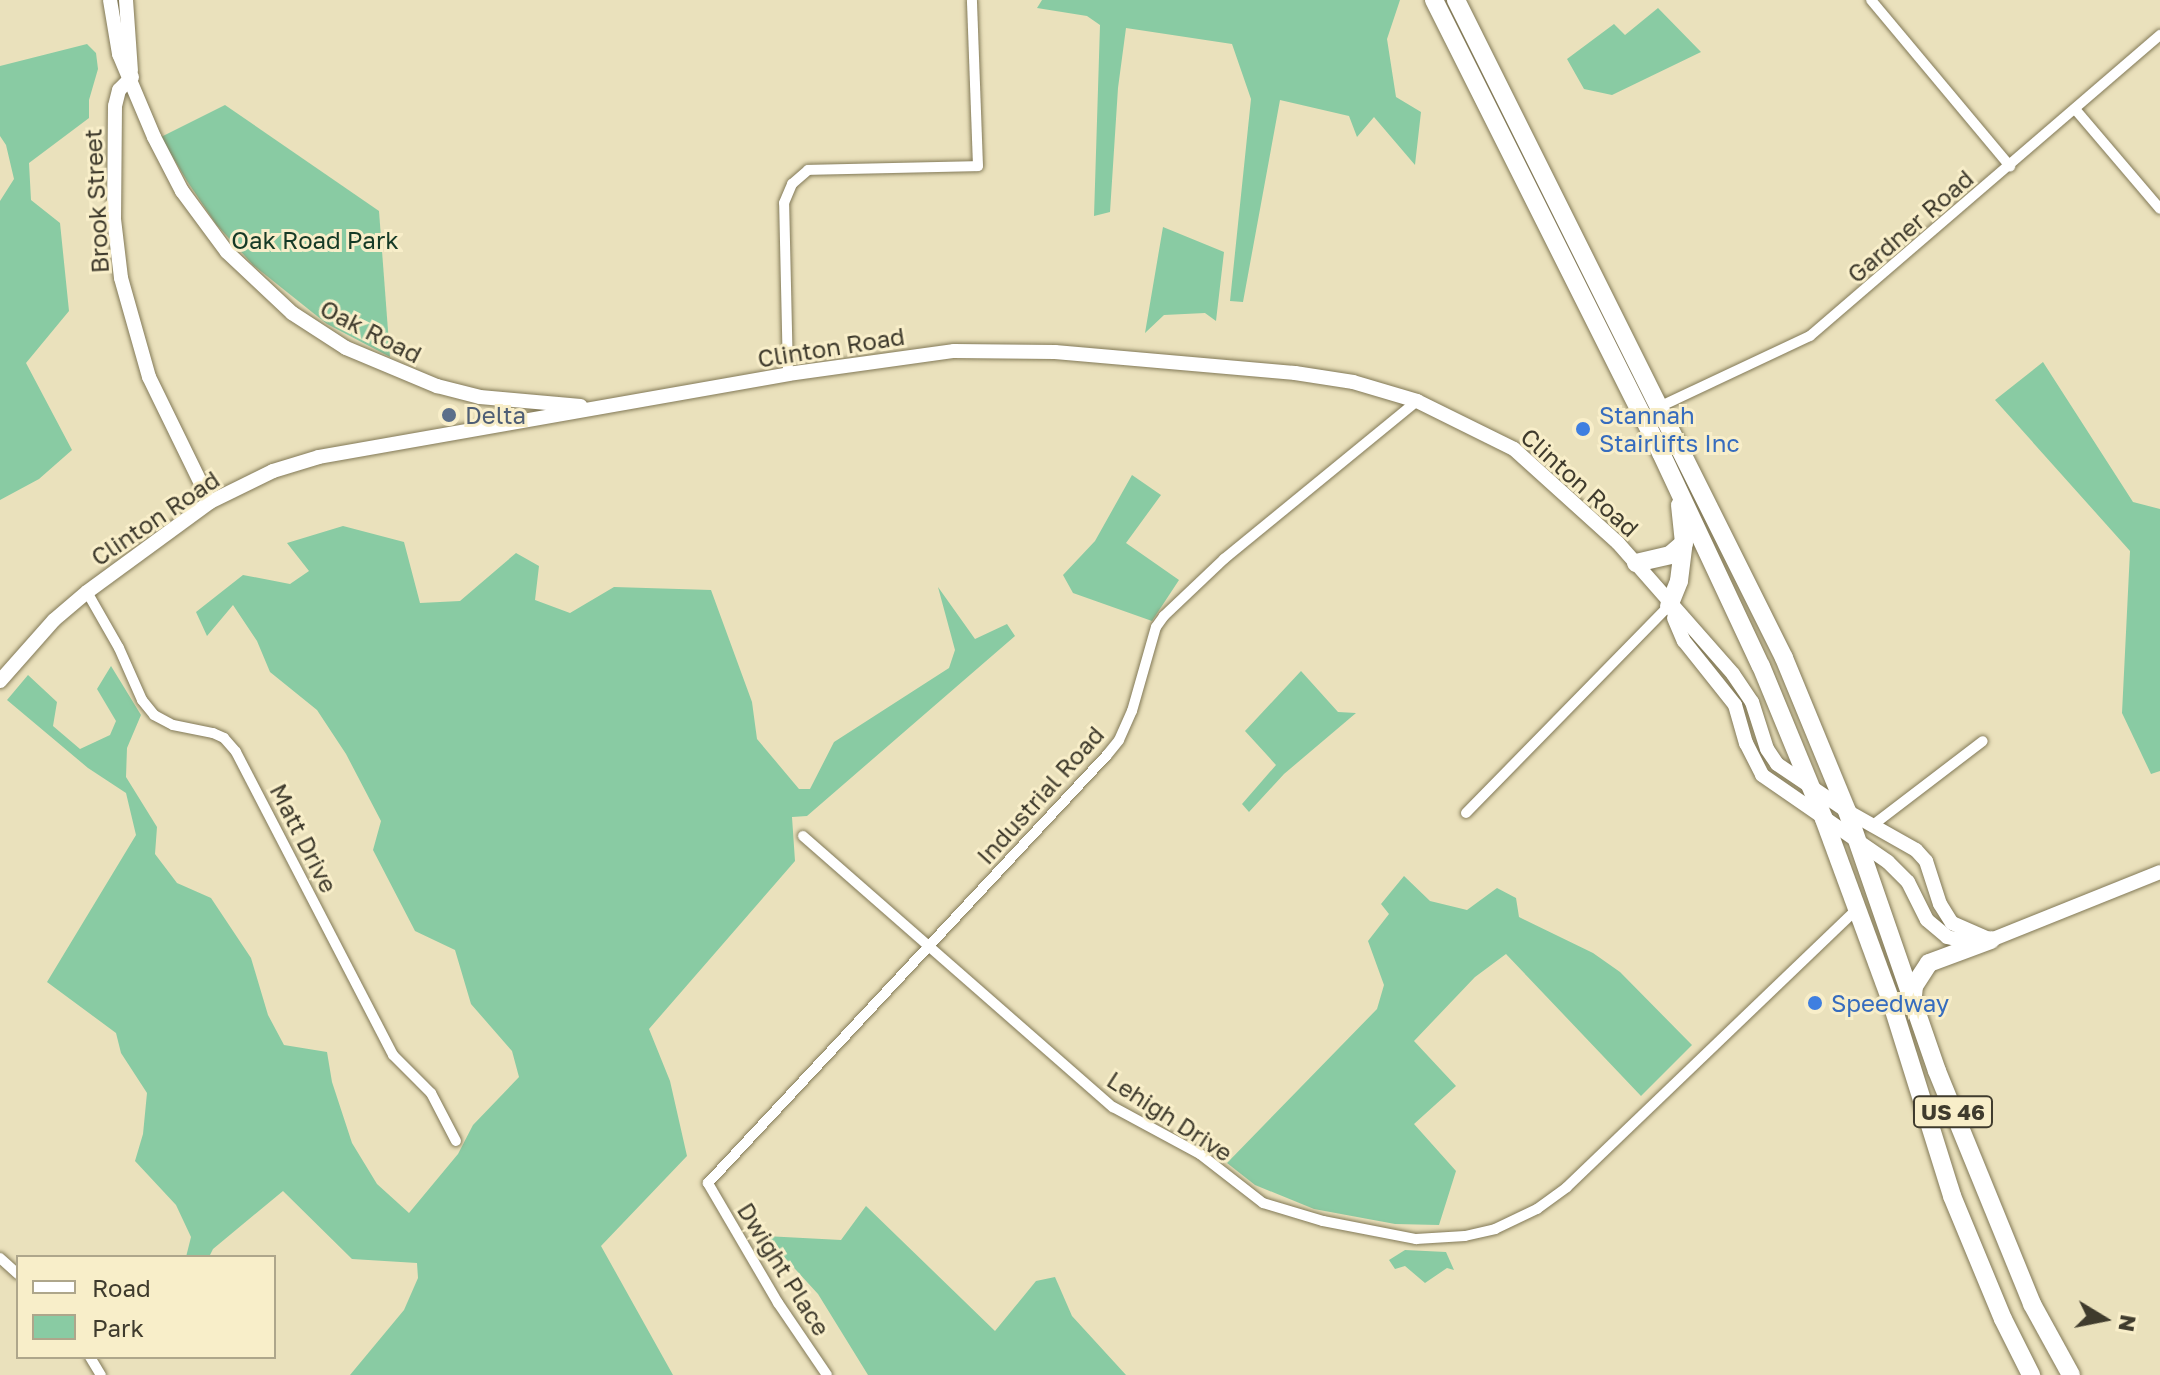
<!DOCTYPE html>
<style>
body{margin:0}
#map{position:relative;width:2160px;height:1375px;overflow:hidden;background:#eae1bc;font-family:"Golos Text",sans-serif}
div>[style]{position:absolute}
.green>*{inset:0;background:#89cba3}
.roads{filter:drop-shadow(0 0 2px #827957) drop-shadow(0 0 2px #827957)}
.street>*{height:10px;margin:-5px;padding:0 5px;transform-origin:5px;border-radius:5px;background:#fff}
.secondary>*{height:14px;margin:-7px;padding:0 7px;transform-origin:7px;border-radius:7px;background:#fff}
.highway>*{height:18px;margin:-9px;padding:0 9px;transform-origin:9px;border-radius:9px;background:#fff}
.dots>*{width:22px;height:22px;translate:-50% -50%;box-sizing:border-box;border:4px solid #f8eec9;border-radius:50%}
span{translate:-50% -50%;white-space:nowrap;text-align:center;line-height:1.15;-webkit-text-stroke:6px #f8eec9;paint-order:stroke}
.shield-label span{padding:2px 6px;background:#f8eec9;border:2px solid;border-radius:6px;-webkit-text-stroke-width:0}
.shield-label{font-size:22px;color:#3f3b2d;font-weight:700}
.street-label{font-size:24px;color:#3f3b2d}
.park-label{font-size:24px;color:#153a26}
.service-label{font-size:24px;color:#4e5e75}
.left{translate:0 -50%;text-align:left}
.shop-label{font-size:24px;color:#366cbe}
.legend{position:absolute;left:16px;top:1255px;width:260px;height:104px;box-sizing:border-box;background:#f8eec9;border:2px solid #aea68b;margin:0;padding:10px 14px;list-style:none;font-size:24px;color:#3f3b2d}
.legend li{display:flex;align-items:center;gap:16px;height:40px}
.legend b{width:40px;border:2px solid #aea68b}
.north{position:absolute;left:2064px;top:1279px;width:80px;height:80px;-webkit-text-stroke:6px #f8eec9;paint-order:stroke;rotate:100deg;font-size:22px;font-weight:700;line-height:32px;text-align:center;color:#3f3b2d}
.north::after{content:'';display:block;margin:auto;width:28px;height:36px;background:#3f3b2d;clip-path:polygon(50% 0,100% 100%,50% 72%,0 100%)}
</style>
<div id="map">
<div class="green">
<i style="clip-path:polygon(1042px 0,1400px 0,1387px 39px,1396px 97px,1421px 112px,1415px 165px,1374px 117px,1357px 137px,1349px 116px,1280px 100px,1243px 302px,1230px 301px,1251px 99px,1232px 44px,1126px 28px,1118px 88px,1110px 212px,1094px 216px,1100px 25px,1087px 16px,1037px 8px)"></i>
<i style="clip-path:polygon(1658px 8px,1701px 52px,1612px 95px,1584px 89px,1567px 59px,1614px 24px,1625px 35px)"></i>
<i style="clip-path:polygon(87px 44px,96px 53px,98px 69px,89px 100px,89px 118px,29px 163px,31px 200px,60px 223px,69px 311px,26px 363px,72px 450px,39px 479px,0 500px,0 201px,14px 179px,6px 145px,0 136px,0 66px)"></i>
<i style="clip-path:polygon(225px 105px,379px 211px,390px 357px,327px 324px,253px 265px,216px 224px,187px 181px,161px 137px)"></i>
<i style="clip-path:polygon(1163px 227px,1224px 252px,1216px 321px,1205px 313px,1164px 315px,1145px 333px)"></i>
<i style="clip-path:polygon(2043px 362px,2133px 502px,2160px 509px,2160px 771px,2151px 774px,2122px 713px,2130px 551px,1995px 400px)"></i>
<i style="clip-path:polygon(1132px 475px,1161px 495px,1126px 543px,1179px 580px,1152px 621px,1073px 593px,1063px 575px,1095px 541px)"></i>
<i style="clip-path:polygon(343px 526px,404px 542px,420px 603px,460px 601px,516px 553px,539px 566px,535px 600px,570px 613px,614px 587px,711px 590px,752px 702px,757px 739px,799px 789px,810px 789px,834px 742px,949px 668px,955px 650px,938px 587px,975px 639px,1007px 624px,1015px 636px,807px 816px,792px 817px,795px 861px,649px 1029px,670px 1081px,687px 1156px,601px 1246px,673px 1375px,350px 1375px,404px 1310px,418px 1278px,417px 1263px,352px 1259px,283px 1191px,213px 1249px,209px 1257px,186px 1257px,191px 1237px,176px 1205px,135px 1161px,143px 1134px,147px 1093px,121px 1053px,116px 1033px,47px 982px,136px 835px,126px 793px,88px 768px,7px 700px,28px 675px,57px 702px,53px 726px,80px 749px,110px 735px,116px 721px,97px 689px,111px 666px,141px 715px,127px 748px,126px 777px,157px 827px,155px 854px,177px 883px,211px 898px,251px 958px,268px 1015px,284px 1045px,327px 1052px,332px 1082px,352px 1143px,377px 1184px,409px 1213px,458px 1154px,473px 1125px,519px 1077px,512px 1051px,471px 1004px,455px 950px,415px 931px,373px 850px,381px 821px,346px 754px,317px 710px,270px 672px,257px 641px,233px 605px,207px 636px,196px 612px,243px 575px,290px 584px,309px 571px,287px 543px)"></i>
<i style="clip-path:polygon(1301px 671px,1338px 712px,1356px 713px,1284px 774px,1249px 812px,1242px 804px,1276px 765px,1245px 731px)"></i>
<i style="clip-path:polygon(1404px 876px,1430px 901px,1467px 910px,1497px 888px,1516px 898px,1519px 917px,1593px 953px,1620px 972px,1692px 1045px,1641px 1096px,1506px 954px,1475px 977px,1414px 1041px,1456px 1086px,1414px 1124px,1456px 1171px,1439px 1225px,1395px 1224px,1314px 1209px,1255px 1185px,1227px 1163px,1377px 1009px,1384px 985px,1368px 941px,1389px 914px,1381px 904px)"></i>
<i style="clip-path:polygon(866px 1206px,995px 1331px,1036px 1281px,1055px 1277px,1072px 1316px,1126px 1375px,868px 1375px,818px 1294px,765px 1236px,841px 1240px)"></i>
<i style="clip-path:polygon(1405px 1250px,1446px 1252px,1454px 1270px,1447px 1268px,1425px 1283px,1405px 1266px,1395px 1269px,1389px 1260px)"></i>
</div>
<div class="roads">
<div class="street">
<i style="left:1871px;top:0;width:217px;rotate:50.1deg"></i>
<i style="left:2075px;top:109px;width:131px;rotate:49.6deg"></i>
<i style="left:788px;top:374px;width:171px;rotate:-91.3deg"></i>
<i style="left:784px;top:203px;width:21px;rotate:-67deg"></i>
<i style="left:792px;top:184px;width:21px;rotate:-41deg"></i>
<i style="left:808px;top:170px;width:170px;rotate:-1.3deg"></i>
<i style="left:978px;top:166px;width:166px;rotate:-92.1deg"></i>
<i style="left:1659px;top:407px;width:167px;rotate:-25.2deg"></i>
<i style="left:1810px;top:336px;width:462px;rotate:-40.7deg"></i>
<i style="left:87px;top:592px;width:64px;rotate:60.3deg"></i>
<i style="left:119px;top:648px;width:57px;rotate:66.1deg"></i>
<i style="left:142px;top:700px;width:19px;rotate:51deg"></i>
<i style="left:154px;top:715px;width:21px;rotate:28deg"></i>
<i style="left:173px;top:725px;width:41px;rotate:11.3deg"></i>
<i style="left:213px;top:733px;width:12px;rotate:24deg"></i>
<i style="left:224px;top:738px;width:18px;rotate:49deg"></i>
<i style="left:236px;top:752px;width:341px;rotate:62.6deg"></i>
<i style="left:393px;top:1055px;width:54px;rotate:45deg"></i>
<i style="left:431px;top:1093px;width:54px;rotate:62.5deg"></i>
<i style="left:1466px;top:813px;width:290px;rotate:-45.6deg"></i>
<i style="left:1873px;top:825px;width:138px;rotate:-37.4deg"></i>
<i style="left:803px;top:836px;width:412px;rotate:41.2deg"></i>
<i style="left:1113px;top:1107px;width:99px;rotate:28.4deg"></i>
<i style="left:1200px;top:1154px;width:80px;rotate:37.9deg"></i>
<i style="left:1263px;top:1203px;width:63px;rotate:16.7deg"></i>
<i style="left:1323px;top:1221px;width:95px;rotate:11deg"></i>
<i style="left:1416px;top:1239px;width:49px;rotate:-3.5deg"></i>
<i style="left:1465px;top:1236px;width:31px;rotate:-13deg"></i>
<i style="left:1495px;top:1229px;width:47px;rotate:-25.5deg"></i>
<i style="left:1537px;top:1209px;width:37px;rotate:-36deg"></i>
<i style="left:1567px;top:1187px;width:402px;rotate:-43.8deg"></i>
<i style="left:0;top:1258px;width:24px;rotate:42deg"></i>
<i style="left:90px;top:1357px;width:21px;rotate:59deg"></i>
<i style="left:827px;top:1375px;width:87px;rotate:-124.2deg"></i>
<i style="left:778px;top:1303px;width:139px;rotate:-120.3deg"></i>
<i style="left:708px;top:1183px;width:585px;rotate:-47.01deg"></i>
<i style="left:1107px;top:755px;width:19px;rotate:-51deg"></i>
<i style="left:1119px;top:740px;width:32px;rotate:-66deg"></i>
<i style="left:1132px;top:711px;width:87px;rotate:-74.1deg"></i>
<i style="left:1156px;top:627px;width:14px;rotate:-54deg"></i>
<i style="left:1164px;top:616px;width:83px;rotate:-43.5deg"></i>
<i style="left:1224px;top:559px;width:249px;rotate:-39.3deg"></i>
</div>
<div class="secondary">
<i style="left:110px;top:0;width:55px;rotate:80.5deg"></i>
<i style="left:119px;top:54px;width:90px;rotate:67.1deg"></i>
<i style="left:154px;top:137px;width:61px;rotate:62.6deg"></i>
<i style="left:182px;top:191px;width:76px;rotate:53.6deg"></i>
<i style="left:227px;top:252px;width:89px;rotate:43.2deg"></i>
<i style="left:292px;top:313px;width:64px;rotate:32.9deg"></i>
<i style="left:346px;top:348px;width:99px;rotate:22.7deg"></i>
<i style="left:437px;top:386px;width:44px;rotate:14.3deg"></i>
<i style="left:480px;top:397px;width:101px;rotate:5.1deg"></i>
<i style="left:126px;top:0;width:71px;rotate:86deg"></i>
<i style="left:132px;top:77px;width:18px;rotate:135deg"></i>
<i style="left:119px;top:90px;width:16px;rotate:104deg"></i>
<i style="left:115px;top:106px;width:113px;rotate:90.5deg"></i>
<i style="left:114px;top:219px;width:59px;rotate:83.2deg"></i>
<i style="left:121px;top:278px;width:103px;rotate:74.2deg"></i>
<i style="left:149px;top:377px;width:139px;rotate:64deg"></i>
<i style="left:1674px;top:618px;width:25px;rotate:67deg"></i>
<i style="left:1684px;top:641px;width:82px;rotate:51.4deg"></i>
<i style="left:1735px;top:705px;width:40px;rotate:74deg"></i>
<i style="left:1746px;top:743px;width:36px;rotate:63deg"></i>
<i style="left:1762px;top:775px;width:153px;rotate:34.6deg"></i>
<i style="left:1888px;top:862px;width:28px;rotate:45deg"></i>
<i style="left:1908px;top:882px;width:42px;rotate:63.4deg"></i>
<i style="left:1927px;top:920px;width:26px;rotate:40deg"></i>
<i style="left:1947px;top:937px;width:18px;rotate:13deg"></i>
<i style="left:1965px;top:941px;width:26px;rotate:-2deg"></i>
<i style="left:1991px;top:940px;width:182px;rotate:-21.9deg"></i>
<i style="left:0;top:681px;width:81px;rotate:-48.5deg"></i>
<i style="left:54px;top:620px;width:43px;rotate:-40.3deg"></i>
<i style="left:87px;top:592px;width:152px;rotate:-36.2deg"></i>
<i style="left:210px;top:502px;width:70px;rotate:-26.2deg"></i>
<i style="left:273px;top:471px;width:48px;rotate:-16.9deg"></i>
<i style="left:319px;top:457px;width:476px;rotate:-10deg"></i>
<i style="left:788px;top:374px;width:168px;rotate:-7.9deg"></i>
<i style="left:954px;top:351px;width:101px;rotate:0.6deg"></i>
<i style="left:1055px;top:352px;width:241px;rotate:5deg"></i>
<i style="left:1295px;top:373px;width:59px;rotate:8.8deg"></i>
<i style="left:1353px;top:382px;width:67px;rotate:16.5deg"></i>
<i style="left:1417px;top:401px;width:108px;rotate:26.3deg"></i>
<i style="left:1514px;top:449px;width:140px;rotate:42.1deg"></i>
<i style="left:1618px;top:543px;width:174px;rotate:48.7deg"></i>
<i style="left:1733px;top:674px;width:34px;rotate:56deg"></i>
<i style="left:1752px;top:702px;width:49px;rotate:72.3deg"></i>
<i style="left:1767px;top:749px;width:18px;rotate:56deg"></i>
<i style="left:1777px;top:764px;width:84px;rotate:33.9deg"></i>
<i style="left:1847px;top:811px;width:79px;rotate:29.5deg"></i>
<i style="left:1916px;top:850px;width:15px;rotate:48deg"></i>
<i style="left:1926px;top:861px;width:45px;rotate:72deg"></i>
<i style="left:1940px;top:904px;width:22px;rotate:58deg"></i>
<i style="left:1952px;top:923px;width:43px;rotate:23.6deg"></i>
</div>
<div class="highway">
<i style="left:1434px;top:0;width:507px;rotate:63.38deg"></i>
<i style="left:1661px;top:453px;width:235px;rotate:64.9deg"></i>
<i style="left:1761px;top:666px;width:165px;rotate:67.6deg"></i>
<i style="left:1824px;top:819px;width:194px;rotate:69.8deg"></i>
<i style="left:1891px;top:1001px;width:204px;rotate:72.6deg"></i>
<i style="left:1952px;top:1196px;width:133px;rotate:67.5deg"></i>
<i style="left:2003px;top:1319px;width:63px;rotate:63.4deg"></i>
<i style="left:1456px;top:0;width:735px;rotate:63.5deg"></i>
<i style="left:1784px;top:658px;width:165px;rotate:67.6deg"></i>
<i style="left:1847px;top:811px;width:275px;rotate:70.9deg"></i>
<i style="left:1937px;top:1071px;width:252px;rotate:67.8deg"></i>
<i style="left:2032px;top:1304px;width:81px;rotate:61.2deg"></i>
<i style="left:1636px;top:563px;width:35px;rotate:-13deg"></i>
<i style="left:1670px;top:555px;width:18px;rotate:-41deg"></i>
<i style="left:1669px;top:606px;width:27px;rotate:-68deg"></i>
<i style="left:1679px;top:581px;width:38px;rotate:-83deg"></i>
<i style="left:1684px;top:543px;width:38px;rotate:-96deg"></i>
<i style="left:1912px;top:1005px;width:19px;rotate:-84deg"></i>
<i style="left:1914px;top:986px;width:27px;rotate:-57deg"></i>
<i style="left:1929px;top:963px;width:66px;rotate:-20.4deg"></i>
</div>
</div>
<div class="dots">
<i style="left:449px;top:415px;background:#5c6f8a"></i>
<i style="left:1583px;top:429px;background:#3f7fe0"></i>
<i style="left:1815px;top:1003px;background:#3f7fe0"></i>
</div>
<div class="shield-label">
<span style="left:1953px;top:1112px">US 46</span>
</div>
<div class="street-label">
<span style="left:96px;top:201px;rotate:-93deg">Brook Street</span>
<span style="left:1910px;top:226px;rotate:-41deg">Gardner Road</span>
<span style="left:371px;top:331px;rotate:27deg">Oak Road</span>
<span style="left:831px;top:347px;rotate:-9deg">Clinton Road</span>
<span style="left:1580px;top:482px;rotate:42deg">Clinton Road</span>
<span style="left:155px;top:518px;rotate:-34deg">Clinton Road</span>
<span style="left:1040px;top:795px;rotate:-48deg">Industrial Road</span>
<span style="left:304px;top:838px;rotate:63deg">Matt Drive</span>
<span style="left:1170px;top:1116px;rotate:33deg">Lehigh Drive</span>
<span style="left:784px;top:1269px;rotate:58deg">Dwight Place</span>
</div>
<div class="park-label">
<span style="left:315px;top:240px">Oak Road Park</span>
</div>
<div class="service-label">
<span class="left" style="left:465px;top:415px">Delta</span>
</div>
<div class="shop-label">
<span class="left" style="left:1599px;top:429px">Stannah<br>Stairlifts Inc</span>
<span class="left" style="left:1831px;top:1003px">Speedway</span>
</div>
<ul class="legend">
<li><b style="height:10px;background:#fff"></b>Road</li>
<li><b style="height:22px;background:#89cba3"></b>Park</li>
</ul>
<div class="north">N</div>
</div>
